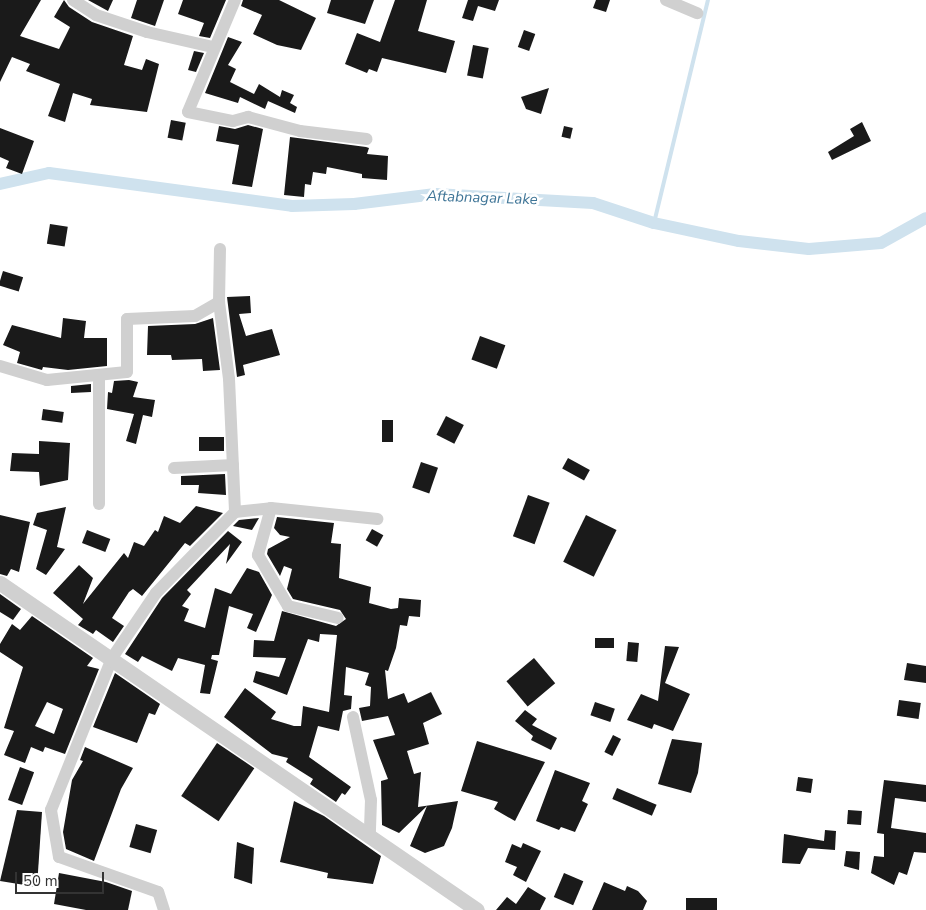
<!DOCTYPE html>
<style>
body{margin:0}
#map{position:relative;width:926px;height:910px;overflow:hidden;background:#fff;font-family:"Nunito Sans",sans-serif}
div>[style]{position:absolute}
.stream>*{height:4px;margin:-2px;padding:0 2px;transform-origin:2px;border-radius:2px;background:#cfe2ee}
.canal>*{height:12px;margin:-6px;padding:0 6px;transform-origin:6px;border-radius:6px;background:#cfe2ee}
.building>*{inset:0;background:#1a1a1a;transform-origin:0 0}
.minor>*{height:12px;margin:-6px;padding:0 6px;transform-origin:6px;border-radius:6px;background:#d0d0d0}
.tertiary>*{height:15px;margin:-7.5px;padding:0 7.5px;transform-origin:7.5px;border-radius:7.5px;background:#d0d0d0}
span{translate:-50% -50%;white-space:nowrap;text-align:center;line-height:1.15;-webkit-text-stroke:5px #fff;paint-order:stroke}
.water-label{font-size:15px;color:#3f7597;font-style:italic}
.scale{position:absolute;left:15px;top:872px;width:89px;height:22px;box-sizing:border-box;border:2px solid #333;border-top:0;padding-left:6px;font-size:15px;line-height:18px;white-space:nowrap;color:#333;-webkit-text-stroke:4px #fff;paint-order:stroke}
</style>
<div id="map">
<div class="stream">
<i style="left:654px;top:223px;width:229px;rotate:-76.4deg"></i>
</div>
<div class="canal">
<i style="left:0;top:184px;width:50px;rotate:-12.7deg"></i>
<i style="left:49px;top:173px;width:245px;rotate:7.7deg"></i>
<i style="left:292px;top:206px;width:62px;rotate:-1.8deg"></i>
<i style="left:354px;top:204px;width:82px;rotate:-7deg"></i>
<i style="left:435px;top:194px;width:158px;rotate:3.3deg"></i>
<i style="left:593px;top:203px;width:64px;rotate:18.2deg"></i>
<i style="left:654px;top:223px;width:87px;rotate:12deg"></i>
<i style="left:739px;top:241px;width:70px;rotate:6.5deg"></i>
<i style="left:809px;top:249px;width:72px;rotate:-4.8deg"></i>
<i style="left:881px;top:243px;width:51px;rotate:-29.1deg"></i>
</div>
<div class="building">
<i style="clip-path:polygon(0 0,41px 0,20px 36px,59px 49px,70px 27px,54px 17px,64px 0,69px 7px,92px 22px,133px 36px,124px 65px,142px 70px,146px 59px,159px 64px,147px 112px,90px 105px,92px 99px,73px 93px,65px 122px,48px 116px,60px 84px,26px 71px,30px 64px,12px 57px,0 82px)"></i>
<i style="clip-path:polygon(88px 0,113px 0,108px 11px)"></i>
<i style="clip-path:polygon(137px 0,164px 0,155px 26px,131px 18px)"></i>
<i style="clip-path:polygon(183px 0,226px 0,210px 38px,199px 36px,204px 23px,178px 14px)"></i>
<i style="clip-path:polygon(243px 0,279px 0,316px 18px,301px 50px,277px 45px,253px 34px,262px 15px,241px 6px)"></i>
<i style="clip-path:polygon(331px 0,374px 0,365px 24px,327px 13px)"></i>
<i style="clip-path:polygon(395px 0,427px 0,418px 31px,455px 41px,446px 73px,382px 58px,377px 72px,369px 69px,367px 73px,345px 64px,357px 33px,380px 42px)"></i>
<i style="clip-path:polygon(468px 0,499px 0,495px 11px,478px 6px,473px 21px,462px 18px)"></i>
<i style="clip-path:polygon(596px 0,610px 0,606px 12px,593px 8px)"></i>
<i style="left:524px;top:30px;width:12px;height:18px;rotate:20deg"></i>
<i style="clip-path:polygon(228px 37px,242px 42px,228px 65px,236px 69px,230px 82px,254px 94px,259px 84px,280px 97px,282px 90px,294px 95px,290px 103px,297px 107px,295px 113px,268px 101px,265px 109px,240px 97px,238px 103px,205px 93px)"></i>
<i style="left:473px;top:45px;width:16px;height:31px;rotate:11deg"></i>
<i style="clip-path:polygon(194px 51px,204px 53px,196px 72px,188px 70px)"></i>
<i style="clip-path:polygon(549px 88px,541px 114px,526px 109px,521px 97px)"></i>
<i style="left:171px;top:120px;width:15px;height:18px;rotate:11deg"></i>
<i style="clip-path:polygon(862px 122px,871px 141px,832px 160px,828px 152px,854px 136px,850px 129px)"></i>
<i style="clip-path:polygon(248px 125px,263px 129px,252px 187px,232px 184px,239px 145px,216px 141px,219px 126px,235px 129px)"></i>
<i style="left:564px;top:126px;width:9px;height:11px;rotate:13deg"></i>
<i style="clip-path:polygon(0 128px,34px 141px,22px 174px,6px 168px,9px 161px,0 157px)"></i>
<i style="clip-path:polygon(290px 137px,366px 147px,369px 148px,367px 154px,388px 156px,387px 180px,362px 178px,362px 174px,327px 167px,326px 174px,313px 172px,311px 185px,305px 184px,304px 197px,284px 195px)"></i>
<i style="left:50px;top:224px;width:18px;height:20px;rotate:9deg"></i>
<i style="left:3px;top:271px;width:21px;height:15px;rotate:17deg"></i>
<i style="clip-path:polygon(250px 296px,251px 313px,239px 314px,246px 336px,272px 329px,280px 355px,243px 365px,245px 375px,237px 377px,227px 297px)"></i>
<i style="clip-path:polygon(63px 318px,86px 321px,84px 338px,107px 338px,107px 366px,68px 370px,43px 367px,42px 370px,17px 363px,20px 352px,3px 345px,12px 325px,61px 338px)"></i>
<i style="clip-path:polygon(213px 318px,220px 370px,203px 371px,202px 359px,172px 360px,171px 355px,147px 355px,148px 326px,195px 324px)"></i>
<i style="left:480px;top:336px;width:27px;height:25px;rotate:20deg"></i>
<i style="clip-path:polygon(129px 380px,138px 382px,133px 397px,155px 400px,152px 417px,143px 415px,136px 444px,126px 441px,134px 414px,107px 409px,108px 392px,112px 393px,114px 381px)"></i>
<i style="clip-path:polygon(91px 384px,91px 392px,71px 393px,71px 386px)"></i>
<i style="left:43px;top:409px;width:21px;height:11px;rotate:8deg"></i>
<i style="left:446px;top:416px;width:20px;height:21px;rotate:27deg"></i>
<i style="left:382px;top:420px;width:11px;height:22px"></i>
<i style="left:224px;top:437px;width:14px;height:25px;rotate:90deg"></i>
<i style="clip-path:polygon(39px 441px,70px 443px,68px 480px,40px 486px,39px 472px,10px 471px,12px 453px,39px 454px)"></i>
<i style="left:568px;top:458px;width:25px;height:12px;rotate:29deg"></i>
<i style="left:421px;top:462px;width:18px;height:27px;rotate:19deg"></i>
<i style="clip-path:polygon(225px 474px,226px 495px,198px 493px,199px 485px,181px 485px,181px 476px)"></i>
<i style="left:528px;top:495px;width:23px;height:44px;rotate:20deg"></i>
<i style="clip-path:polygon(196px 506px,223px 513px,190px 546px,185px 543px,142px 596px,133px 589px,129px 592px,112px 618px,124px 626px,113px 642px,96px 630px,93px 634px,78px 625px,83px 619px,53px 593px,79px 565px,93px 578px,83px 604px,124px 553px,128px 558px,134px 542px,144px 546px,155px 530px,158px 532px,164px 516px,180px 523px)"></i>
<i style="clip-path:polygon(66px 507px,57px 547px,65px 549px,46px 575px,36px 569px,47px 530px,33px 525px,37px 513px)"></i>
<i style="clip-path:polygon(0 515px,30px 522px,19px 572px,11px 569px,7px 576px,0 574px)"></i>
<i style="left:586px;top:515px;width:34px;height:52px;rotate:26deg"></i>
<i style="clip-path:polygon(277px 517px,334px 523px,331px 543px,341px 544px,339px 578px,371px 587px,369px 603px,391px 609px,398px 608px,399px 598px,421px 600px,420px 617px,409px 616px,407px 626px,400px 625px,396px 648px,388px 671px,385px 670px,388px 699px,404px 693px,408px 703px,431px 692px,442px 714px,423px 723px,429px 744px,407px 751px,414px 774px,421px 772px,418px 807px,458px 801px,452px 828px,444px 846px,425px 853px,410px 846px,427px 806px,399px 833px,382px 825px,381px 781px,388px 779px,373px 740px,395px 735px,388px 716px,362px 721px,359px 708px,370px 706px,371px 687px,365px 685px,369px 673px,346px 667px,344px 695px,352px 696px,351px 709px,343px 711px,339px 731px,318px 726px,309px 757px,351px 787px,345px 795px,342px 793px,336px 802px,310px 784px,313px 779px,286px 762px,288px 758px,272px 754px,224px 717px,245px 688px,276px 712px,271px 719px,294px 726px,301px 726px,303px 706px,329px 712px,337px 635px,320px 634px,319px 642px,308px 639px,287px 695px,253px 682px,256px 671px,279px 677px,286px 658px,253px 657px,254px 640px,274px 641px,282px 611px,336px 626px,346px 619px,340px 610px,293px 599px,287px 589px,292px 569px,284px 566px,280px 576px,267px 554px,268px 549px,290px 537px,280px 535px,274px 528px)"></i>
<i style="clip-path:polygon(259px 518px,252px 530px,233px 526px,239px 520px)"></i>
<i style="left:372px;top:529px;width:13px;height:13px;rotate:29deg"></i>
<i style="left:87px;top:530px;width:25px;height:14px;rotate:21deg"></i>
<i style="clip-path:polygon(228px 531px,242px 542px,226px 564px,230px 544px,187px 590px,191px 594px,182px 606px,189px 609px,184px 621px,205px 628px,215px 588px,231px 594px,247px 568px,259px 572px,272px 595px,256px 632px,247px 628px,253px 614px,229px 606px,219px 655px,212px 655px,211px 659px,218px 661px,210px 694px,200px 693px,205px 665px,178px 658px,172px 671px,142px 656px,138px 662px,125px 654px,162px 598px)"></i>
<i style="clip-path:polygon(0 594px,21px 609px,13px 620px,0 612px)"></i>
<i style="clip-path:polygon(evenodd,32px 616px,93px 658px,87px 666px,99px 669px,65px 754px,45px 747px,43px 752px,31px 747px,25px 763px,4px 755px,14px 731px,4px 728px,23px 667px,0 652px,0 644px,12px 624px,20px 630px,32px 616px,47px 702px,63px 709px,54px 734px,35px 726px,47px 702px)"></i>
<i style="left:595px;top:638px;width:19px;height:10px"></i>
<i style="left:628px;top:642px;width:11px;height:19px;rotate:5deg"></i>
<i style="clip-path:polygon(665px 646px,679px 647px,665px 683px,690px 694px,673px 731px,654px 724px,652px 729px,627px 720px,641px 694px,658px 701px)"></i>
<i style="left:534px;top:658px;width:33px;height:36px;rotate:50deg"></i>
<i style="clip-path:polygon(907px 663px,926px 666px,926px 683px,904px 680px)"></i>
<i style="clip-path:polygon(115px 673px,160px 704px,155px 715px,149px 713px,137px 743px,93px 727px)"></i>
<i style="left:899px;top:700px;width:22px;height:16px;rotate:8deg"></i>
<i style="left:595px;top:702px;width:21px;height:14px;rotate:19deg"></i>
<i style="clip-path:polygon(525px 710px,537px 719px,532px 725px,557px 738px,551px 750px,531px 740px,533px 736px,515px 721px)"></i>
<i style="left:613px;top:735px;width:9px;height:19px;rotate:27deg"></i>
<i style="clip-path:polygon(672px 739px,702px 743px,698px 773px,691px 793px,658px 784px)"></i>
<i style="clip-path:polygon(477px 741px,545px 762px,515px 821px,494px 809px,498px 802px,461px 791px)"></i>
<i style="left:217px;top:743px;width:45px;height:64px;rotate:34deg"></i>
<i style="clip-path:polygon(85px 747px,133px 768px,121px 789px,94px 861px,66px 849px,63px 832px,72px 780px,83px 761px,80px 760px)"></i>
<i style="left:20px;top:767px;width:15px;height:35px;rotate:20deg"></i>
<i style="clip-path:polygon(555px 770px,590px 783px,582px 801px,588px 804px,575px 832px,561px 827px,559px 830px,536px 821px)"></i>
<i style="left:798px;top:777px;width:15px;height:14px;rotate:8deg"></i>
<i style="clip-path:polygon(884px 780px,926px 785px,926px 802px,895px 798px,891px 828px,926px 833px,926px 853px,914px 852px,907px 875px,899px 872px,894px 885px,871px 873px,874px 856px,884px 857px,884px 834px,877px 833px)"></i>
<i style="left:617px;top:788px;width:43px;height:12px;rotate:23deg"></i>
<i style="clip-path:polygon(294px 801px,324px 816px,381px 856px,373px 884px,327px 878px,328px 873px,280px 862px)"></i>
<i style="clip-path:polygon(17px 810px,42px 812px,37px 887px,0 881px)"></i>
<i style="left:848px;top:810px;width:14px;height:14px;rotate:4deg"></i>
<i style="left:136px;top:824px;width:22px;height:24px;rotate:16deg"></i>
<i style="clip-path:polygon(825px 830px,836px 831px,835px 850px,808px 848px,800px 864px,782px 863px,784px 834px,824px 841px)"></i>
<i style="clip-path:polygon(237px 842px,254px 848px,252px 884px,234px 878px)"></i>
<i style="clip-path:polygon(523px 843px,541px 851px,526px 882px,513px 875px,517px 867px,505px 862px,512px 844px,521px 848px)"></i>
<i style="clip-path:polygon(846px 851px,860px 852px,859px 870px,844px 866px)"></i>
<i style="clip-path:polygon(59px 873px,106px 882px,132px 891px,128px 910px,86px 910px,54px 904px)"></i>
<i style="left:564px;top:873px;width:21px;height:26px;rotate:23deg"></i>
<i style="clip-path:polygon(604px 882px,625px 891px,627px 886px,638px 891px,647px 901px,643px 910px,592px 910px)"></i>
<i style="clip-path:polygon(528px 887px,546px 898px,540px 910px,496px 910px,507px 897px,516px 904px)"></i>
<i style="left:717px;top:898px;width:12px;height:31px;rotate:90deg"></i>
</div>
<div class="minor">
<i style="left:73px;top:0;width:27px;rotate:33deg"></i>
<i style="left:96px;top:15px;width:54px;rotate:18.4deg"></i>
<i style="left:147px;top:32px;width:68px;rotate:12.8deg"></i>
<i style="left:235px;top:0;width:121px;rotate:112.8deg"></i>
<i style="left:188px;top:112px;width:46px;rotate:11.3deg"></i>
<i style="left:233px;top:121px;width:16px;rotate:-15deg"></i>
<i style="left:248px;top:117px;width:54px;rotate:15.1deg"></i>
<i style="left:300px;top:131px;width:67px;rotate:6.8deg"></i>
<i style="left:666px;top:0;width:34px;rotate:23deg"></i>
<i style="left:220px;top:249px;width:53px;rotate:91.1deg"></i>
<i style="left:219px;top:302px;width:78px;rotate:82.6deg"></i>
<i style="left:229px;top:379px;width:133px;rotate:87.4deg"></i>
<i style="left:0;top:366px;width:49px;rotate:16.6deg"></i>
<i style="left:47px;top:380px;width:80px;rotate:-5.7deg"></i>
<i style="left:127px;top:372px;width:53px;rotate:-90deg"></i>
<i style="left:127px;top:319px;width:68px;rotate:-2.5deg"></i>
<i style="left:195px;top:316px;width:28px;rotate:-30deg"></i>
<i style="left:99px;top:376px;width:128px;rotate:90deg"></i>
<i style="left:174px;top:468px;width:59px;rotate:-2.9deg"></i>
<i style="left:271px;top:508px;width:49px;rotate:105.5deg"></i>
<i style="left:258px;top:555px;width:59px;rotate:59.5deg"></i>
<i style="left:288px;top:606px;width:51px;rotate:13.5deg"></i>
<i style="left:353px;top:717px;width:85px;rotate:77.8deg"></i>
<i style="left:371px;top:800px;width:38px;rotate:92deg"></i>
<i style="left:164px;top:910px;width:19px;rotate:-108deg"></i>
<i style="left:158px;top:892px;width:105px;rotate:-160.5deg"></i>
<i style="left:59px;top:857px;width:48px;rotate:-99.7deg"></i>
<i style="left:51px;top:810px;width:164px;rotate:-68.1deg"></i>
<i style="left:112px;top:658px;width:78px;rotate:-55.9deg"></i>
<i style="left:156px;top:593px;width:113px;rotate:-45.7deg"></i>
<i style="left:235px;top:512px;width:36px;rotate:-6deg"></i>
<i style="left:271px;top:508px;width:107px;rotate:5.9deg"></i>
</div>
<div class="tertiary">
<i style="left:0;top:583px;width:578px;rotate:34.43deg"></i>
</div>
<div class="water-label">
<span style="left:482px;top:198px;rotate:2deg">Aftabnagar Lake</span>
</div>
<div class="scale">50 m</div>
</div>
